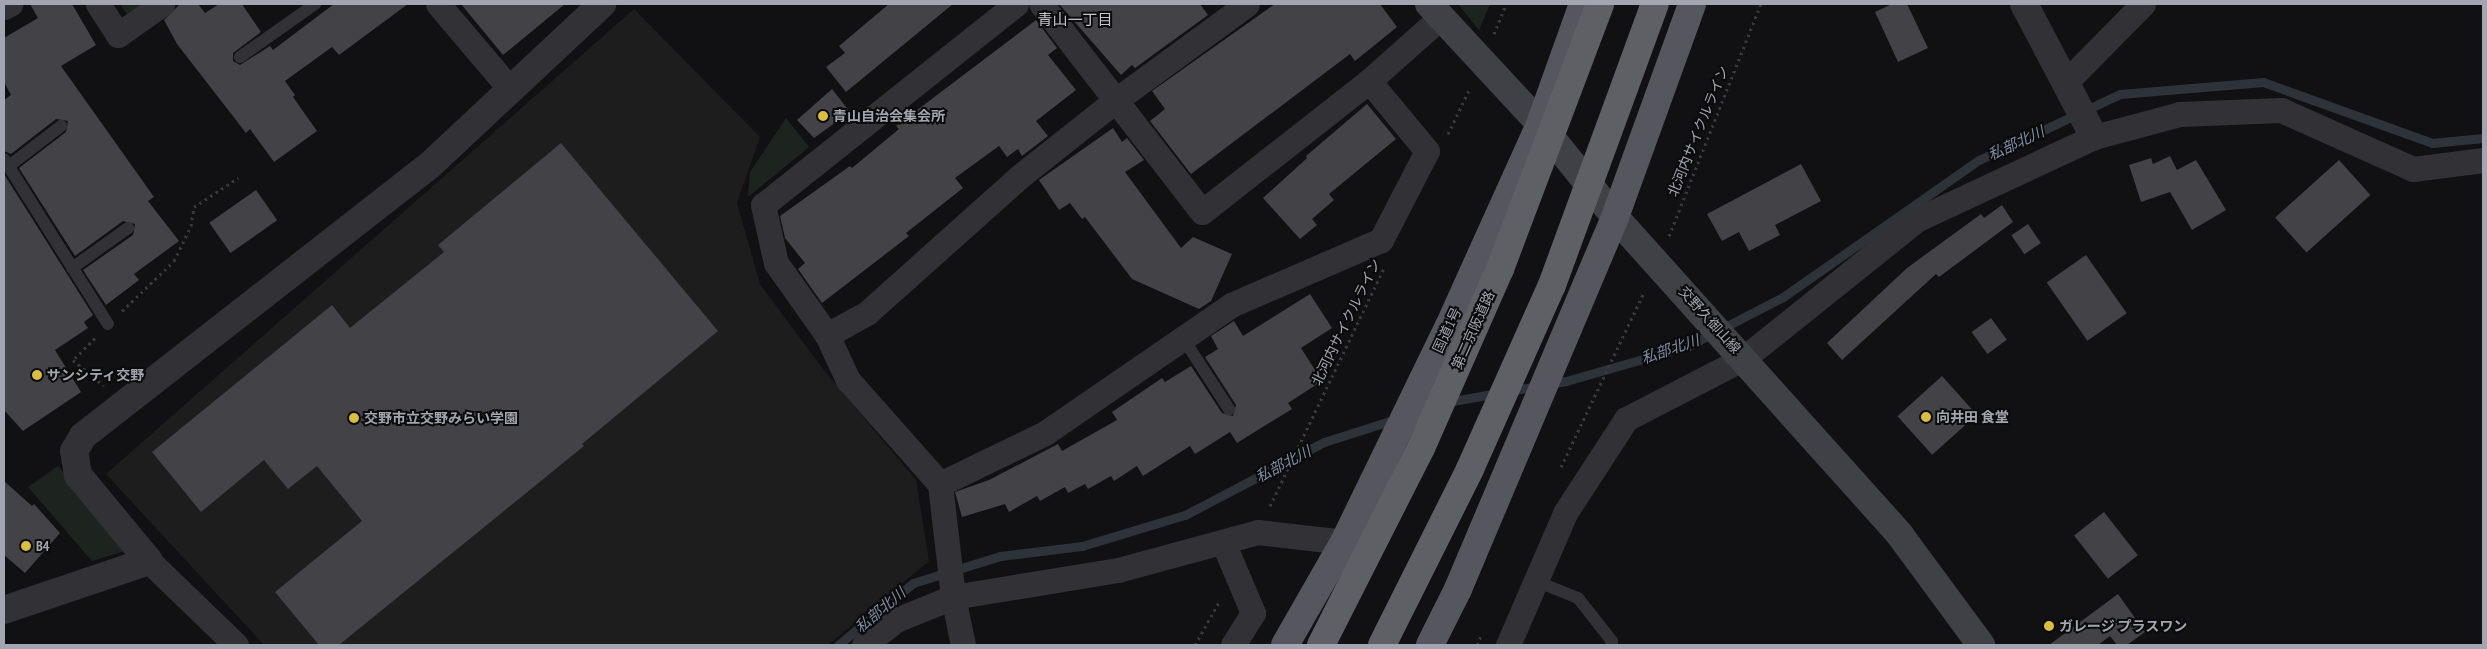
<!DOCTYPE html>
<meta charset="utf-8">
<style>
body{margin:0}
#map{position:relative;width:2487px;height:649px;overflow:hidden;background:#111012;font-family:"PT Sans Narrow","Noto Sans JP",sans-serif}
div>[style]{position:absolute}
.built>*{inset:0;background:#1d1d1e}
.green>*{inset:0;background:#1d241f}
.stream>*{height:9px;margin:-4.5px;padding:0 4.5px;transform-origin:4.5px;border-radius:4.5px;background:#2e333a}
.building>*{inset:0;background:#424247;transform-origin:0 0}
.path>*{height:3px;margin-top:-1.5px;transform-origin:0;background:repeating-linear-gradient(90deg,#38393d 0 2.5px,transparent 0 6.5px)}
.service>*{height:12px;margin:-6px;padding:0 6px;transform-origin:6px;border-radius:6px;background:#323236}
.minor>*{height:25px;margin:-12.5px;padding:0 12.5px;transform-origin:12.5px;border-radius:12.5px;background:#323236}
.tertiary>*{height:28px;margin:-14px;padding:0 14px;transform-origin:14px;border-radius:14px;background:#323236}
.secondary>*{height:28px;margin:-14px;padding:0 14px;transform-origin:14px;border-radius:14px;background:#404146}
.trunk>*{height:28px;margin:-14px;padding:0 14px;transform-origin:14px;border-radius:14px;background:#56575e}
.motorway-bridge>*{height:28px;margin:-14px;padding:0 14px;transform-origin:14px;border-radius:14px;background:#5f5f66}
.dots>*{width:14px;height:14px;translate:-50% -50%;box-sizing:border-box;border:2px solid #0c0b0c;border-radius:50%}
span{translate:-50% -50%;white-space:nowrap;text-align:center;line-height:1.15;-webkit-text-stroke:4px #0c0b0c;paint-order:stroke}
.poi-label{font-size:14px;color:#a3a5b1;font-weight:700}
.left{translate:0 -50%;text-align:left}
.street-label{font-size:14px;color:#a3a5b1}
.neighbourhood-label{font-size:15px;color:#c4c5cd}
.water-label{font-size:15px;color:#7e8ea8;font-style:italic}
.frame{position:absolute;inset:0;border:5px solid #a3a5b1;pointer-events:none}
</style>
<div id="map">
<div class="built">
<i style="clip-path:polygon(634px 9px,760px 137px,737px 203px,760px 284px,823px 369px,916px 480px,929px 561px,828px 645px,264px 645px,106px 474px)"></i>
</div>
<div class="green">
<i style="clip-path:polygon(120px 4px,145px 4px,127px 14px)"></i>
<i style="clip-path:polygon(1458px 4px,1490px 4px,1479px 30px)"></i>
<i style="clip-path:polygon(786px 118px,809px 147px,748px 197px,750px 172px)"></i>
<i style="clip-path:polygon(58px 466px,128px 550px,92px 561px,28px 487px)"></i>
</div>
<div class="stream">
<i style="left:1447px;top:402px;width:121px;rotate:-10deg"></i>
<i style="left:1566px;top:381px;width:127px;rotate:-16deg"></i>
<i style="left:1688px;top:346px;width:107px;rotate:-27.3deg"></i>
<i style="left:1783px;top:297px;width:239px;rotate:-35deg"></i>
<i style="left:1979px;top:160px;width:156px;rotate:-25.1deg"></i>
<i style="left:2120px;top:94px;width:144px;rotate:-4.8deg"></i>
<i style="left:2263px;top:82px;width:180px;rotate:19.8deg"></i>
<i style="left:2432px;top:143px;width:51px;rotate:-5.6deg"></i>
<i style="left:838px;top:645px;width:97px;rotate:-39.6deg"></i>
<i style="left:913px;top:583px;width:91px;rotate:-17.2deg"></i>
<i style="left:1000px;top:556px;width:83px;rotate:-7deg"></i>
<i style="left:1082px;top:546px;width:108px;rotate:-16.8deg"></i>
<i style="left:1185px;top:515px;width:157px;rotate:-27.7deg"></i>
<i style="left:1324px;top:442px;width:79px;rotate:-17.7deg"></i>
</div>
<div class="building">
<i style="clip-path:polygon(30px 4px,72px 4px,96px 45px,61px 66px,154px 197px,148px 201px,179px 241px,134px 274px,139px 280px,106px 305px,83px 270px,133px 235px,135px 224px,123px 221px,75px 256px,19px 168px,66px 132px,68px 121px,56px 119px,11px 154px,4px 151px,4px 100px,11px 95px,4px 82px,4px 38px,38px 18px)"></i>
<i style="clip-path:polygon(180px 4px,198px 4px,205px 13px,219px 4px,242px 4px,261px 32px,233px 53px,233px 61px,240px 65px,270px 46px,273px 50px,334px 4px,408px 4px,339px 55px,332px 47px,285px 81px,295px 95px,293px 97px,317px 131px,274px 162px,250px 129px,246px 133px,177px 44px,164px 20px)"></i>
<i style="clip-path:polygon(461px 4px,565px 4px,503px 55px)"></i>
<i style="clip-path:polygon(889px 4px,953px 4px,846px 92px,826px 67px,845px 53px,839px 46px)"></i>
<i style="clip-path:polygon(1059px 4px,1200px 4px,1208px 15px,1135px 68px,1132px 65px,1121px 75px)"></i>
<i style="clip-path:polygon(1275px 4px,1380px 4px,1397px 27px,1355px 61px,1350px 54px,1191px 174px,1150px 121px,1165px 109px,1152px 91px)"></i>
<i style="clip-path:polygon(1892px 4px,1907px 4px,1928px 48px,1898px 62px,1875px 12px)"></i>
<i style="clip-path:polygon(1036px 20px,1057px 48px,1048px 55px,1076px 90px,1036px 121px,1048px 136px,1022px 156px,1018px 149px,1007px 157px,999px 146px,955px 178px,963px 188px,906px 233px,909px 236px,822px 303px,798px 269px,805px 263px,785px 238px,780px 216px,850px 166px,852px 168px,899px 129px,896px 126px)"></i>
<i style="clip-path:polygon(832px 89px,850px 112px,814px 138px,797px 120px)"></i>
<i style="clip-path:polygon(1367px 104px,1396px 139px,1329px 194px,1334px 200px,1312px 219px,1317px 225px,1300px 239px,1263px 198px,1307px 158px,1306px 156px)"></i>
<i style="clip-path:polygon(1113px 128px,1122px 142px,1127px 138px,1144px 160px,1125px 172px,1181px 248px,1193px 237px,1232px 254px,1211px 301px,1199px 309px,1132px 279px,1085px 217px,1082px 219px,1070px 203px,1059px 210px,1039px 180px)"></i>
<i style="clip-path:polygon(561px 143px,718px 331px,582px 444px,584px 446px,339px 645px,319px 645px,275px 592px,362px 521px,317px 466px,288px 489px,264px 460px,201px 512px,152px 452px,332px 305px,350px 328px,444px 252px,438px 245px)"></i>
<i style="clip-path:polygon(2170px 156px,2177px 170px,2196px 160px,2226px 210px,2192px 230px,2170px 192px,2141px 202px,2129px 165px,2151px 158px,2153px 164px)"></i>
<i style="left:2339px;top:160px;width:47px;height:86px;rotate:48deg"></i>
<i style="clip-path:polygon(1801px 164px,1821px 201px,1775px 225px,1780px 235px,1749px 251px,1739px 232px,1722px 241px,1707px 214px)"></i>
<i style="clip-path:polygon(4px 174px,93px 315px,84px 322px,88px 328px,55px 350px,81px 392px,23px 431px,4px 410px)"></i>
<i style="left:256px;top:190px;width:37px;height:57px;rotate:55deg"></i>
<i style="clip-path:polygon(2002px 205px,2013px 222px,1939px 277px,1936px 274px,1842px 360px,1827px 343px,1907px 268px,1981px 214px,1984px 218px)"></i>
<i style="left:2028px;top:224px;width:23px;height:20px;rotate:56deg"></i>
<i style="left:2086px;top:255px;width:71px;height:48px;rotate:55deg"></i>
<i style="clip-path:polygon(1310px 294px,1332px 328px,1301px 348px,1322px 381px,1288px 403px,1292px 409px,1237px 443px,1230px 432px,1195px 454px,1190px 446px,1143px 476px,1137px 466px,1114px 481px,1111px 476px,1088px 489px,1085px 484px,1068px 493px,1065px 487px,1040px 501px,1037px 496px,1009px 512px,1005px 504px,962px 517px,955px 492px,989px 480px,1058px 444px,1062px 451px,1117px 420px,1112px 412px,1162px 378px,1165px 382px,1191px 366px,1222px 413px,1233px 416px,1236px 405px,1205px 357px,1218px 349px,1211px 336px,1234px 321px,1243px 336px)"></i>
<i style="left:1991px;top:318px;width:27px;height:24px;rotate:54deg"></i>
<i style="left:1942px;top:376px;width:52px;height:60px;rotate:48deg"></i>
<i style="clip-path:polygon(4px 481px,32px 506px,34px 504px,60px 533px,25px 573px,4px 555px)"></i>
<i style="left:2104px;top:512px;width:55px;height:38px;rotate:52deg"></i>
<i style="clip-path:polygon(2118px 594px,2145px 632px,2127px 645px,2117px 645px,2110px 636px,2098px 645px,2049px 645px)"></i>
</div>
<div class="path">
<i style="left:1494px;top:34px;width:32px;rotate:-68deg"></i>
<i style="left:1448px;top:134px;width:51px;rotate:-64.4deg"></i>
<i style="left:1669px;top:236px;width:250px;rotate:-68.4deg"></i>
<i style="left:122px;top:311px;width:72px;rotate:-43.9deg"></i>
<i style="left:174px;top:261px;width:39px;rotate:-64deg"></i>
<i style="left:191px;top:226px;width:19px;rotate:-81deg"></i>
<i style="left:194px;top:207px;width:53px;rotate:-33.4deg"></i>
<i style="left:95px;top:338px;width:31px;rotate:135deg"></i>
<i style="left:73px;top:360px;width:40px;rotate:40deg"></i>
<i style="left:1561px;top:467px;width:194px;rotate:-64.6deg"></i>
<i style="left:1270px;top:506px;width:264px;rotate:-64.4deg"></i>
<i style="left:1195px;top:645px;width:51px;rotate:-60.9deg"></i>
<i style="left:1477px;top:645px;width:13px;rotate:-67deg"></i>
</div>
<div class="service">
<i style="left:240px;top:57px;width:92px;rotate:-35.2deg"></i>
<i style="left:4px;top:159px;width:195px;rotate:57.8deg"></i>
<i style="left:9px;top:166px;width:66px;rotate:-37.6deg"></i>
<i style="left:72px;top:268px;width:69px;rotate:-35.5deg"></i>
<i style="left:1183px;top:338px;width:85px;rotate:57.1deg"></i>
<i style="left:1538px;top:582px;width:43px;rotate:21.8deg"></i>
<i style="left:1578px;top:598px;width:55px;rotate:51.7deg"></i>
<i style="left:1612px;top:641px;width:4px;rotate:104deg"></i>
</div>
<div class="minor">
<i style="left:98px;top:4px;width:37px;rotate:57deg"></i>
<i style="left:118px;top:35px;width:54px;rotate:-35.2deg"></i>
<i style="left:438px;top:4px;width:111px;rotate:49.7deg"></i>
<i style="left:1016px;top:4px;width:323px;rotate:141.5deg"></i>
<i style="left:763px;top:205px;width:59px;rotate:77.4deg"></i>
<i style="left:776px;top:263px;width:88px;rotate:54.7deg"></i>
<i style="left:827px;top:335px;width:50px;rotate:65deg"></i>
<i style="left:848px;top:380px;width:139px;rotate:48.5deg"></i>
<i style="left:940px;top:484px;width:114px;rotate:83.4deg"></i>
<i style="left:953px;top:597px;width:167px;rotate:-9.3deg"></i>
<i style="left:1118px;top:570px;width:145px;rotate:-15.2deg"></i>
<i style="left:1258px;top:532px;width:87px;rotate:6.6deg"></i>
<i style="left:4px;top:7px;width:7px;rotate:-27deg"></i>
<i style="left:1369px;top:81px;width:96px;rotate:-41.6deg"></i>
<i style="left:2065px;top:83px;width:111px;rotate:-45.4deg"></i>
<i style="left:827px;top:335px;width:46px;rotate:-28.8deg"></i>
<i style="left:867px;top:313px;width:204px;rotate:-41.8deg"></i>
<i style="left:1019px;top:177px;width:124px;rotate:-38.4deg"></i>
<i style="left:1116px;top:100px;width:162px;rotate:-36.2deg"></i>
<i style="left:940px;top:484px;width:117px;rotate:-25.9deg"></i>
<i style="left:1045px;top:433px;width:226px;rotate:-34.5deg"></i>
<i style="left:1231px;top:305px;width:163px;rotate:-23.4deg"></i>
<i style="left:1381px;top:240px;width:100px;rotate:-62.7deg"></i>
<i style="left:1427px;top:151px;width:91px;rotate:-129.6deg"></i>
<i style="left:1369px;top:81px;width:212px;rotate:141.9deg"></i>
<i style="left:1202px;top:212px;width:263px;rotate:-127.7deg"></i>
<i style="left:1223px;top:542px;width:77px;rotate:67.1deg"></i>
<i style="left:1253px;top:613px;width:38px;rotate:122deg"></i>
<i style="left:149px;top:561px;width:121px;rotate:44deg"></i>
<i style="left:864px;top:645px;width:41px;rotate:-38deg"></i>
<i style="left:896px;top:620px;width:61px;rotate:-22deg"></i>
<i style="left:953px;top:597px;width:49px;rotate:78.2deg"></i>
<i style="left:1508px;top:645px;width:144px;rotate:-66.6deg"></i>
<i style="left:1565px;top:513px;width:112px;rotate:-57deg"></i>
<i style="left:1626px;top:419px;width:133px;rotate:-27.3deg"></i>
<i style="left:1744px;top:358px;width:221px;rotate:-38.7deg"></i>
<i style="left:1916px;top:220px;width:196px;rotate:-25deg"></i>
<i style="left:2094px;top:137px;width:89px;rotate:-15deg"></i>
<i style="left:2180px;top:114px;width:101px;rotate:-2.3deg"></i>
<i style="left:2281px;top:110px;width:145px;rotate:24.1deg"></i>
<i style="left:2413px;top:169px;width:71px;rotate:-7.3deg"></i>
</div>
<div class="tertiary">
<i style="left:2024px;top:4px;width:150px;rotate:62.2deg"></i>
<i style="left:4px;top:610px;width:153px;rotate:-18.7deg"></i>
<i style="left:149px;top:561px;width:112px;rotate:-129.5deg"></i>
<i style="left:78px;top:475px;width:24px;rotate:-99deg"></i>
<i style="left:74px;top:451px;width:17px;rotate:-59deg"></i>
<i style="left:83px;top:436px;width:440px;rotate:-38deg"></i>
<i style="left:430px;top:165px;width:236px;rotate:-43.1deg"></i>
</div>
<div class="secondary">
<i style="left:1429px;top:4px;width:163px;rotate:47.2deg"></i>
<i style="left:1540px;top:124px;width:119px;rotate:51.1deg"></i>
<i style="left:1615px;top:217px;width:427px;rotate:48.1deg"></i>
<i style="left:1900px;top:535px;width:137px;rotate:53.6deg"></i>
</div>
<div class="trunk">
<i style="left:1285px;top:645px;width:119px;rotate:-60.2deg"></i>
<i style="left:1344px;top:542px;width:240px;rotate:-64.1deg"></i>
<i style="left:1449px;top:326px;width:222px;rotate:-65.7deg"></i>
<i style="left:1540px;top:124px;width:127px;rotate:-70.3deg"></i>
<i style="left:1430px;top:645px;width:63px;rotate:-63.4deg"></i>
<i style="left:1458px;top:589px;width:404px;rotate:-67.1deg"></i>
<i style="left:1615px;top:217px;width:226px;rotate:-70.1deg"></i>
</div>
<div class="motorway-bridge">
<i style="left:1321px;top:645px;width:221px;rotate:-63.1deg"></i>
<i style="left:1421px;top:448px;width:196px;rotate:-66.2deg"></i>
<i style="left:1500px;top:269px;width:283px;rotate:-69.3deg"></i>
<i style="left:1382px;top:645px;width:197px;rotate:-63.4deg"></i>
<i style="left:1470px;top:469px;width:201px;rotate:-66deg"></i>
<i style="left:1552px;top:285px;width:299px;rotate:-69.9deg"></i>
</div>
<div class="dots">
<i style="left:823px;top:116px;background:#dabe40"></i>
<i style="left:37px;top:375px;background:#dabe40"></i>
<i style="left:1926px;top:417px;background:#dabe40"></i>
<i style="left:354px;top:418px;background:#dabe40"></i>
<i style="left:26px;top:546px;background:#dabe40"></i>
<i style="left:2049px;top:626px;background:#dabe40"></i>
</div>
<div class="poi-label">
<span class="left" style="left:833px;top:116px">青山自治会集会所</span>
<span class="left" style="left:47px;top:375px">サンシティ交野</span>
<span class="left" style="left:1936px;top:417px">向井田 食堂</span>
<span class="left" style="left:364px;top:418px">交野市立交野みらい学園</span>
<span class="left" style="left:36px;top:546px">B4</span>
<span class="left" style="left:2059px;top:626px">ガレージ プラスワン</span>
</div>
<div class="street-label">
<span style="left:1698px;top:131px;rotate:-68deg">北河内サイクルライン</span>
<span style="left:1710px;top:320px;rotate:48deg">交野久御山線</span>
<span style="left:1346px;top:322px;rotate:-64deg">北河内サイクルライン</span>
<span style="left:1447px;top:330px;rotate:-65deg">国道1号</span>
<span style="left:1473px;top:330px;rotate:-66deg">第二京阪道路</span>
</div>
<div class="neighbourhood-label">
<span style="left:1075px;top:20px">青山一丁目</span>
</div>
<div class="water-label">
<span style="left:2016px;top:143px;rotate:-25deg">私部北川</span>
<span style="left:1670px;top:349px;rotate:-19deg">私部北川</span>
<span style="left:1283px;top:464px;rotate:-28deg">私部北川</span>
<span style="left:880px;top:610px;rotate:-40deg">私部北川</span>
</div>
<div class="frame"></div>
</div>
